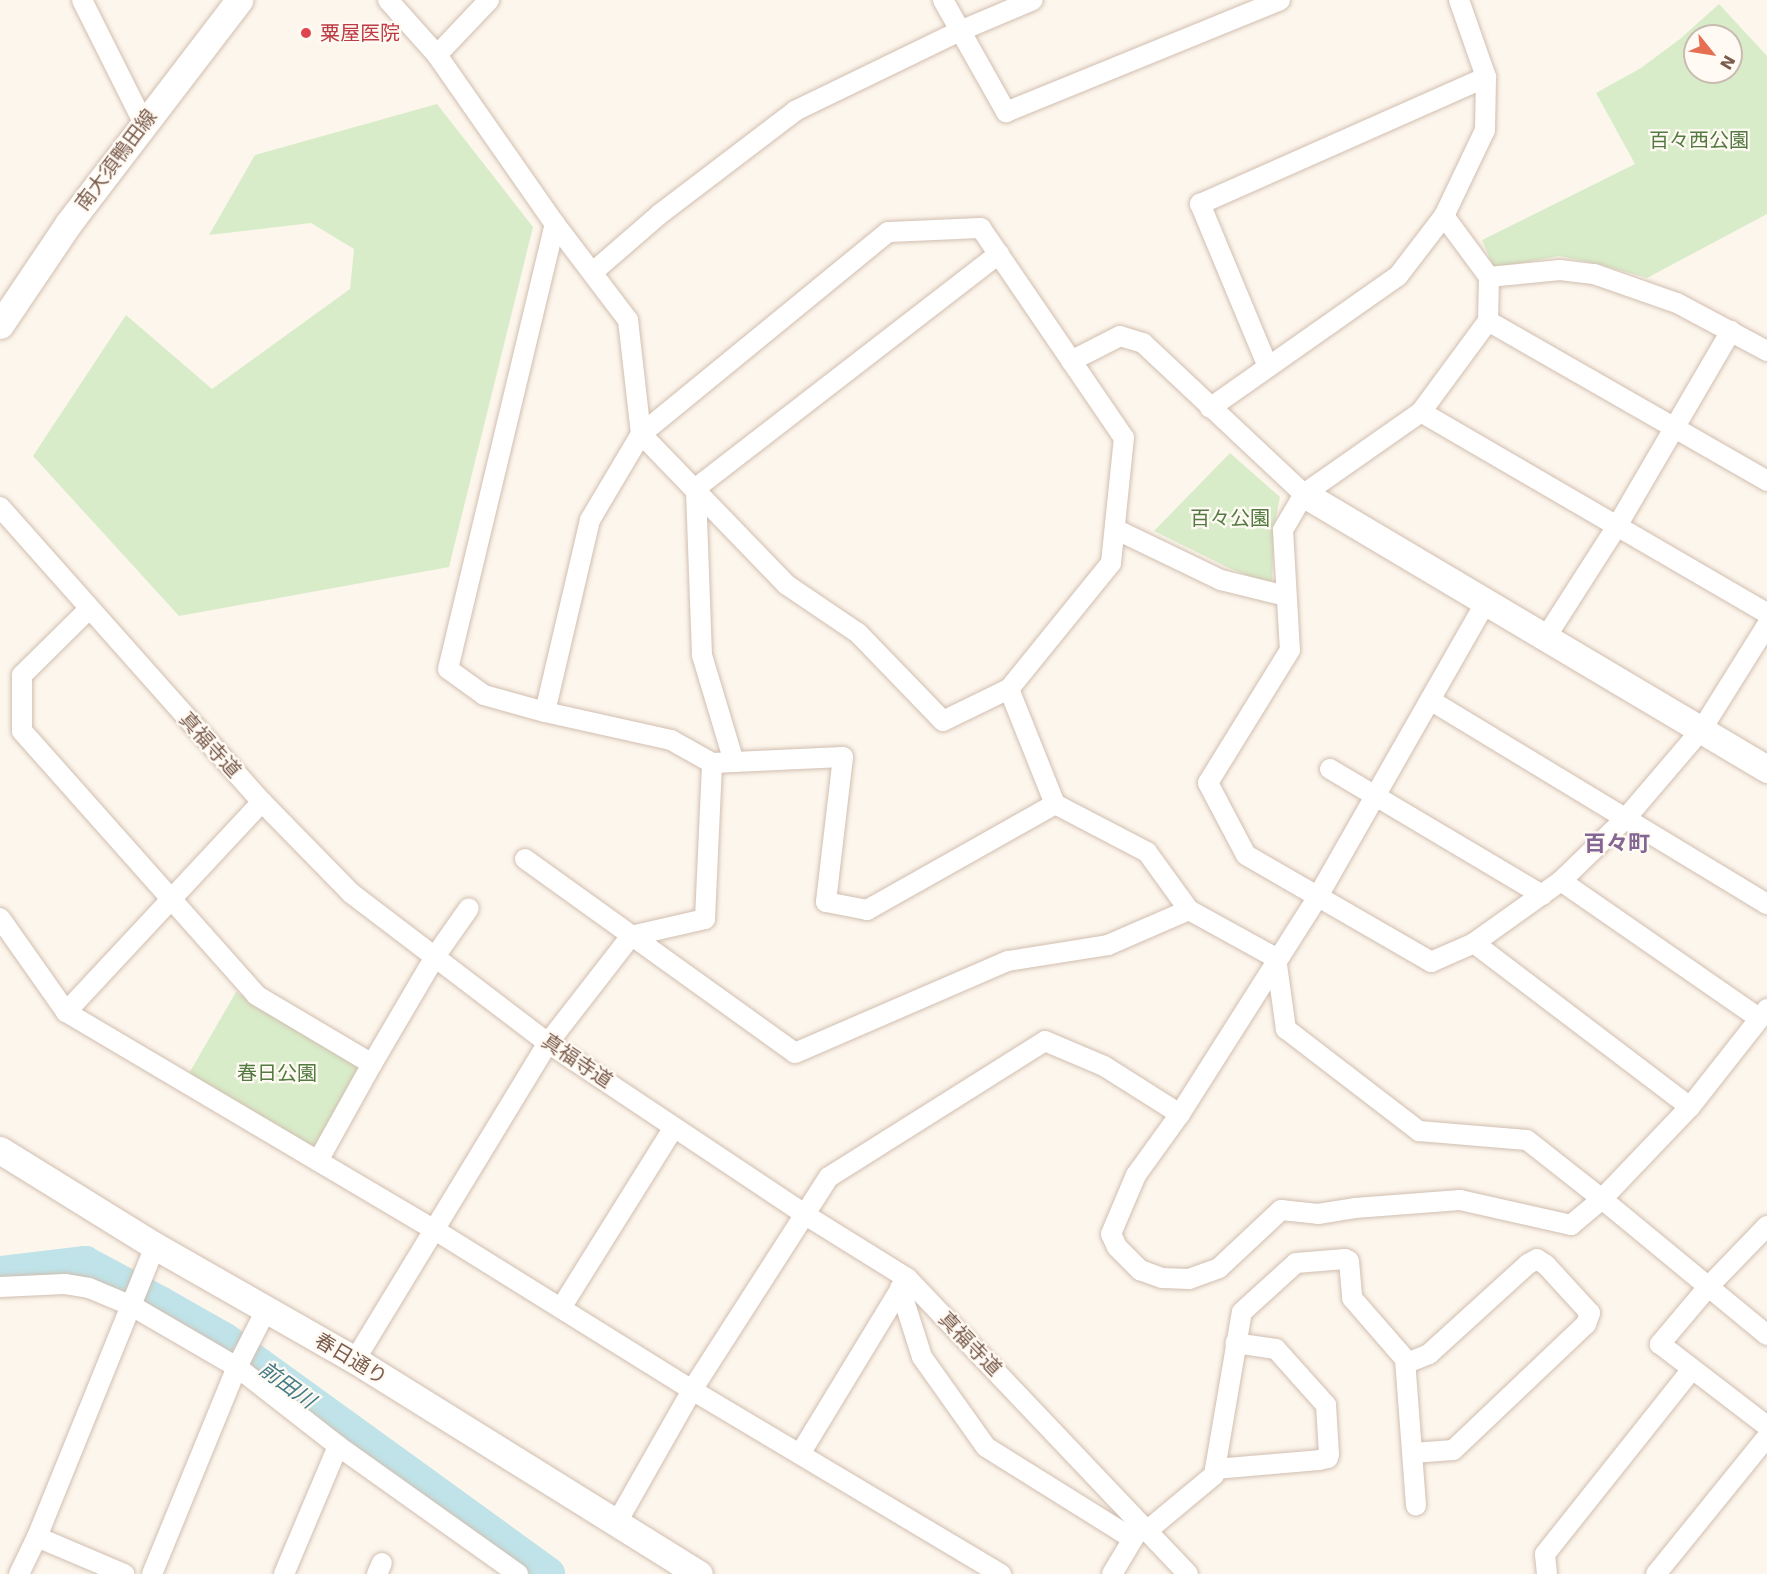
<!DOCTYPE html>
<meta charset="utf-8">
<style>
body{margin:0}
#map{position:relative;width:1767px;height:1574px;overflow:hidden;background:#fdf6ec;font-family:"DejaVu Sans","Noto Sans JP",sans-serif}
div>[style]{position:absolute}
.green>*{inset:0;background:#d8ecc9;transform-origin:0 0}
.river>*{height:34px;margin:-17px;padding:0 17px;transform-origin:17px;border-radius:17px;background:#bfe3e8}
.roads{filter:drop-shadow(0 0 2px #d1beb0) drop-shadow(0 0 2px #d1beb0)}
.street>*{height:20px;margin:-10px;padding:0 10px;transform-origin:10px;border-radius:10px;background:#fff}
.secondary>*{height:27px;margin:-13.5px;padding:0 13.5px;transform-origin:13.5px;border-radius:13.5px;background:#fff}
.dots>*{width:16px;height:16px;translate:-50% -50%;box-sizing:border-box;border:3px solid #fffaf3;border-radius:50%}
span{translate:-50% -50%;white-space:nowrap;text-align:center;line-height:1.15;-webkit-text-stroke:4.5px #fffaf3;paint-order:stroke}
.health-label{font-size:20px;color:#be3a42}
.left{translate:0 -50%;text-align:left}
.park-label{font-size:20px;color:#537a41}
.street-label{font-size:20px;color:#7a5c4d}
.water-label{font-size:21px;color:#437c86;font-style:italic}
.quarter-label{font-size:22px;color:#846695;font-weight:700}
.north{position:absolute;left:1683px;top:24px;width:60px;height:60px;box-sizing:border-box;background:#fffaf3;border:2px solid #cabbb1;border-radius:50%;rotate:120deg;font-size:16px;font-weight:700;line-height:24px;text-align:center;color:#7a5c4d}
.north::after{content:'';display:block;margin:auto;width:21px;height:27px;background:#e76f51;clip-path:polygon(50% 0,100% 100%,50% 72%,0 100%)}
</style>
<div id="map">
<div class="green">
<i style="clip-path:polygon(evenodd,1719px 4px,1767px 56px,1767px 214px,1647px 278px,1598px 264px,1559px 256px,1494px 268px,1482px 240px,1635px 164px,1596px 93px,1641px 68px,1680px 39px,1719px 4px,1695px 36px,1731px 36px,1731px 72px,1695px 72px,1695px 36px)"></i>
<i style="clip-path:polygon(437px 104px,533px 227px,449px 567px,179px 616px,33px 456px,126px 315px,212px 389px,350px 289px,354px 249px,311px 223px,209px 235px,255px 155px)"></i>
<i style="clip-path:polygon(1230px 453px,1280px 497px,1274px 528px,1272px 585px,1229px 568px,1154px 531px)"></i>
<i style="left:236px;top:992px;width:145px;height:97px;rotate:30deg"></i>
</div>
<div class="river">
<i style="left:0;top:1273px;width:86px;rotate:-6.7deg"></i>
<i style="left:85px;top:1263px;width:85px;rotate:28.1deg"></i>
<i style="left:160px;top:1303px;width:75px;rotate:29.6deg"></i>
<i style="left:225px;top:1340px;width:399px;rotate:35.9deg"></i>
</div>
<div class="roads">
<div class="street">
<i style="left:82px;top:0;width:139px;rotate:63.4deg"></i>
<i style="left:388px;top:0;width:74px;rotate:48.3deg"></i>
<i style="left:437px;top:55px;width:206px;rotate:55.1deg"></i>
<i style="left:555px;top:224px;width:121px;rotate:52.8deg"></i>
<i style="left:628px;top:320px;width:115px;rotate:83.5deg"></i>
<i style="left:641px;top:434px;width:210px;rotate:46deg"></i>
<i style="left:787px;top:585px;width:86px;rotate:34.1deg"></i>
<i style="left:858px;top:633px;width:122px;rotate:46deg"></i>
<i style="left:943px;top:721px;width:73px;rotate:-25.9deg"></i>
<i style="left:1009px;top:689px;width:162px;rotate:-51deg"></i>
<i style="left:1111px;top:563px;width:126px;rotate:-84.1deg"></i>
<i style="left:1124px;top:438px;width:254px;rotate:-124.3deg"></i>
<i style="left:981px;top:228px;width:93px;rotate:177.5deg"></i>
<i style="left:888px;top:232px;width:319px;rotate:140.7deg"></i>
<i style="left:641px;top:434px;width:100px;rotate:120.7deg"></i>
<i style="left:590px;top:520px;width:197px;rotate:103.2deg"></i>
<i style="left:943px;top:0;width:129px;rotate:60.6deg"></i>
<i style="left:1006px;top:112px;width:296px;rotate:-22.2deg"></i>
<i style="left:437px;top:55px;width:76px;rotate:-46.6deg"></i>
<i style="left:1444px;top:216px;width:76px;rotate:53.6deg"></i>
<i style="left:1489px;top:277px;width:44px;rotate:91.3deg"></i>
<i style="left:1488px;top:321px;width:113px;rotate:126.4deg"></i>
<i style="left:1421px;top:412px;width:143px;rotate:145deg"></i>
<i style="left:1304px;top:494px;width:42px;rotate:120.3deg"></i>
<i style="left:1283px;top:530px;width:120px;rotate:86.7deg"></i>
<i style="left:1290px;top:650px;width:156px;rotate:121.7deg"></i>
<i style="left:1208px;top:783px;width:81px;rotate:62.2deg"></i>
<i style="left:1246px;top:855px;width:214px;rotate:30deg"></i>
<i style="left:1431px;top:962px;width:47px;rotate:-23.8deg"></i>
<i style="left:1474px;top:943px;width:107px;rotate:-35.5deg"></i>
<i style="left:1561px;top:881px;width:91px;rotate:-44.1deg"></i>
<i style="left:1626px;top:818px;width:117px;rotate:-49.5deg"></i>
<i style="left:1702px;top:729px;width:123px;rotate:-58deg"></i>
<i style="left:593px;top:272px;width:89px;rotate:-40.9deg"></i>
<i style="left:660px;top:214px;width:170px;rotate:-37.3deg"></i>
<i style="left:795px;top:111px;width:183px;rotate:-25.9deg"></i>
<i style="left:960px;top:31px;width:79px;rotate:-23deg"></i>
<i style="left:1489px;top:277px;width:71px;rotate:-5.6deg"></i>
<i style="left:1560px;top:270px;width:34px;rotate:7deg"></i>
<i style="left:1594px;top:274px;width:88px;rotate:19.3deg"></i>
<i style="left:1677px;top:303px;width:102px;rotate:28.1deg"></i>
<i style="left:1488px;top:321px;width:322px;rotate:29.8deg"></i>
<i style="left:1071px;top:361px;width:55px;rotate:-27deg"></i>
<i style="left:1120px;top:336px;width:24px;rotate:17deg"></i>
<i style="left:1143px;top:343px;width:221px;rotate:43.2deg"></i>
<i style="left:1268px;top:367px;width:177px;rotate:-112.6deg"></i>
<i style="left:1200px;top:204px;width:313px;rotate:-23.9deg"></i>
<i style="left:1210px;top:408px;width:230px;rotate:-35.1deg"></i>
<i style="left:1398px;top:276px;width:76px;rotate:-52.5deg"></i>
<i style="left:1444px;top:216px;width:95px;rotate:-64.5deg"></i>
<i style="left:1485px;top:130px;width:53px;rotate:-88.9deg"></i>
<i style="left:1486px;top:77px;width:82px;rotate:-109.3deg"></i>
<i style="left:1421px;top:412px;width:400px;rotate:30.2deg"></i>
<i style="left:0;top:507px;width:395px;rotate:48.4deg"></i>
<i style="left:262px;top:802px;width:127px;rotate:45.6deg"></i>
<i style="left:351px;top:893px;width:248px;rotate:37.3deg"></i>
<i style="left:548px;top:1043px;width:308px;rotate:33.7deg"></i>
<i style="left:804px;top:1214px;width:121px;rotate:31.9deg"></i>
<i style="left:907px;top:1278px;width:408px;rotate:46.5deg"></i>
<i style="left:1115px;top:529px;width:118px;rotate:25.7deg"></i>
<i style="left:1221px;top:580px;width:67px;rotate:13.8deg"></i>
<i style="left:88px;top:610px;width:93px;rotate:135.4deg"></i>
<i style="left:22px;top:675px;width:56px;rotate:90deg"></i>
<i style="left:22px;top:731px;width:353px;rotate:48.4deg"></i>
<i style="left:256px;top:995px;width:135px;rotate:30.7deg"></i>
<i style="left:1546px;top:637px;width:132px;rotate:-57.4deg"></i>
<i style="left:1617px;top:526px;width:226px;rotate:-59.7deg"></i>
<i style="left:1009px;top:689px;width:124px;rotate:68.2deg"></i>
<i style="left:1430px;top:700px;width:394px;rotate:31.2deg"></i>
<i style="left:734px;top:762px;width:112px;rotate:-106.7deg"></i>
<i style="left:702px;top:655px;width:167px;rotate:-92.1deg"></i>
<i style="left:696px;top:488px;width:383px;rotate:-37.7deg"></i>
<i style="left:712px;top:763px;width:131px;rotate:-2.6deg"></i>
<i style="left:843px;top:757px;width:146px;rotate:96.7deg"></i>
<i style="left:826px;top:902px;width:42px;rotate:11deg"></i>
<i style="left:867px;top:910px;width:216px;rotate:-29.4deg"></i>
<i style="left:1055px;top:804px;width:104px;rotate:27.6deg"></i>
<i style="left:1147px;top:852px;width:72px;rotate:54.1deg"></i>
<i style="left:1189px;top:910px;width:99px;rotate:28.9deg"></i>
<i style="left:1330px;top:769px;width:247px;rotate:30.7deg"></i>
<i style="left:525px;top:859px;width:332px;rotate:35.7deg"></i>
<i style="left:795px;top:1053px;width:232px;rotate:-23.4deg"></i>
<i style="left:1008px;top:961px;width:101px;rotate:-9.1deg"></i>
<i style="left:1108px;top:945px;width:88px;rotate:-23.4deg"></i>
<i style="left:1561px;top:881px;width:241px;rotate:34.7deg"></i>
<i style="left:0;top:918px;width:115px;rotate:54.9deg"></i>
<i style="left:66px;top:1012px;width:429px;rotate:30.6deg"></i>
<i style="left:435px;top:1230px;width:303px;rotate:31.9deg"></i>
<i style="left:692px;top:1390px;width:360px;rotate:30.8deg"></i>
<i style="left:1474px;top:943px;width:271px;rotate:37.2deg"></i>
<i style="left:1276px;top:958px;width:72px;rotate:82deg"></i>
<i style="left:1286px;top:1029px;width:168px;rotate:37.5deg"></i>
<i style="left:1419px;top:1131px;width:108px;rotate:4.8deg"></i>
<i style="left:1527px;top:1140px;width:95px;rotate:38.2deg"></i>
<i style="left:1602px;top:1199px;width:214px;rotate:39.5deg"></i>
<i style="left:66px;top:1012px;width:287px;rotate:-47deg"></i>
<i style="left:1180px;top:1114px;width:75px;rotate:125.8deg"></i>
<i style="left:1136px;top:1175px;width:64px;rotate:113deg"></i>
<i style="left:1111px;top:1234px;width:14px;rotate:65deg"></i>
<i style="left:1117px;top:1247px;width:33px;rotate:45deg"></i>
<i style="left:1140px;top:1270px;width:23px;rotate:20deg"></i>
<i style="left:1162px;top:1278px;width:27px;rotate:2deg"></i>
<i style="left:1189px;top:1279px;width:32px;rotate:-20deg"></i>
<i style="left:1219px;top:1268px;width:85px;rotate:-43.1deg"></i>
<i style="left:1281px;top:1210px;width:37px;rotate:6deg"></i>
<i style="left:1318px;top:1214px;width:37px;rotate:-9deg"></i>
<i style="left:1355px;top:1208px;width:105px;rotate:-4.4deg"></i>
<i style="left:1460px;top:1200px;width:114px;rotate:12.7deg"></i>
<i style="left:1571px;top:1225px;width:40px;rotate:-40deg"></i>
<i style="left:1602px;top:1199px;width:127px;rotate:-46.3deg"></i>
<i style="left:1690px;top:1107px;width:125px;rotate:-51.8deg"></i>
<i style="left:318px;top:1161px;width:111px;rotate:-60.9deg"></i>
<i style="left:372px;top:1064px;width:126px;rotate:-59.6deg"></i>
<i style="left:436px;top:955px;width:57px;rotate:-54.9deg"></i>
<i style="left:1767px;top:1226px;width:85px;rotate:134deg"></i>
<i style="left:1708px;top:1287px;width:75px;rotate:130.1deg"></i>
<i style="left:1660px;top:1344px;width:135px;rotate:37.5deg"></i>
<i style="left:0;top:1287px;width:65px;rotate:-2.6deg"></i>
<i style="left:65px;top:1284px;width:24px;rotate:9deg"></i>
<i style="left:89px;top:1288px;width:47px;rotate:22.7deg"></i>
<i style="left:132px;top:1306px;width:121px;rotate:30.2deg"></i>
<i style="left:237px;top:1367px;width:128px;rotate:38deg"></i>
<i style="left:338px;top:1446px;width:221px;rotate:35.4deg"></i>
<i style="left:900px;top:1288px;width:72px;rotate:72.3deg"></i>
<i style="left:922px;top:1357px;width:110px;rotate:54.6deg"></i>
<i style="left:986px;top:1447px;width:173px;rotate:32deg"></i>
<i style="left:561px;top:1308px;width:213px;rotate:-58deg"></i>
<i style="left:355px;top:1360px;width:371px;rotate:-58.7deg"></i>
<i style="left:548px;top:1043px;width:135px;rotate:-52.2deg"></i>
<i style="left:631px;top:936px;width:76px;rotate:-12.9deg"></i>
<i style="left:705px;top:919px;width:156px;rotate:-87.4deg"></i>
<i style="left:712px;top:763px;width:47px;rotate:-150.7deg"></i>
<i style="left:671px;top:740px;width:129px;rotate:-167.5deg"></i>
<i style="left:545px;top:712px;width:63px;rotate:-164.4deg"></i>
<i style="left:484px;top:695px;width:44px;rotate:-144.2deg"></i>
<i style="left:448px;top:669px;width:458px;rotate:-76.5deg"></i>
<i style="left:1407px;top:1363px;width:24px;rotate:-22deg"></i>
<i style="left:1429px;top:1354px;width:134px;rotate:-42.3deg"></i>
<i style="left:1528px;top:1264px;width:10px;rotate:-29deg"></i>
<i style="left:1537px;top:1259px;width:11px;rotate:34deg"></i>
<i style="left:1546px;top:1265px;width:65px;rotate:47.5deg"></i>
<i style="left:1590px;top:1313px;width:12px;rotate:110deg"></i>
<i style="left:1586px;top:1324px;width:183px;rotate:136.5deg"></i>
<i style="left:1453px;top:1450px;width:40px;rotate:175.7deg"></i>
<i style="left:800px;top:1454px;width:200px;rotate:-58.7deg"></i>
<i style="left:1215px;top:1469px;width:104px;rotate:-4.9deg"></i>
<i style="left:1319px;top:1460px;width:9px;rotate:-13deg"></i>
<i style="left:1328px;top:1458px;width:4px;rotate:-76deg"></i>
<i style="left:1329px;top:1454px;width:49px;rotate:-93.5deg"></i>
<i style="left:1326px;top:1405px;width:75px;rotate:-131.8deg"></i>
<i style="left:1276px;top:1349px;width:41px;rotate:-171.7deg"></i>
<i style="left:616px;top:1524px;width:154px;rotate:-60.4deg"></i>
<i style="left:692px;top:1390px;width:253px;rotate:-57.3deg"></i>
<i style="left:829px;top:1177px;width:255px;rotate:-32.2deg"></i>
<i style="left:1045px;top:1041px;width:64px;rotate:23deg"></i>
<i style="left:1104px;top:1066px;width:90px;rotate:32.3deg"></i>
<i style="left:1180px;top:1114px;width:256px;rotate:-57.6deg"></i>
<i style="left:1317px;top:898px;width:339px;rotate:-60.3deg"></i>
<i style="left:1148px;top:1530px;width:86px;rotate:-39.8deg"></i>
<i style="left:1214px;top:1475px;width:165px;rotate:-80.3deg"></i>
<i style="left:1242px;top:1312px;width:73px;rotate:-42.2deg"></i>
<i style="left:1296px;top:1263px;width:49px;rotate:-4.7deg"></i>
<i style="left:1345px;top:1259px;width:4px;rotate:27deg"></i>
<i style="left:1349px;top:1261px;width:37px;rotate:85deg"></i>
<i style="left:1352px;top:1298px;width:81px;rotate:49deg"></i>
<i style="left:1405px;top:1359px;width:147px;rotate:85.7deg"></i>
<i style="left:37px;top:1537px;width:95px;rotate:23deg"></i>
<i style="left:19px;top:1574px;width:41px;rotate:-64.1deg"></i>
<i style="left:37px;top:1537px;width:314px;rotate:-67.9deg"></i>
<i style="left:152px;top:1574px;width:224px;rotate:-67.7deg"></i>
<i style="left:237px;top:1367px;width:64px;rotate:-63deg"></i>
<i style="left:284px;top:1574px;width:139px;rotate:-67.1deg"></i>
<i style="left:377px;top:1574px;width:12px;rotate:-66deg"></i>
<i style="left:1112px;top:1574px;width:52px;rotate:-59deg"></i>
<i style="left:1547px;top:1574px;width:20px;rotate:-96deg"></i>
<i style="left:1545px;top:1554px;width:236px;rotate:-51.5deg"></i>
<i style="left:1656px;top:1574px;width:176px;rotate:-51deg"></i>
</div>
<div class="secondary">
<i style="left:0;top:325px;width:122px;rotate:-56deg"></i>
<i style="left:68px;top:224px;width:282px;rotate:-52.6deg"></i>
<i style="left:1304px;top:494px;width:539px;rotate:30.71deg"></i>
<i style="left:0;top:1150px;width:182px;rotate:31.8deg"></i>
<i style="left:155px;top:1246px;width:230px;rotate:29.7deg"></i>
<i style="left:355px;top:1360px;width:405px;rotate:31.9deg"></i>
</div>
</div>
<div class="dots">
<i style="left:306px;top:33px;background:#e0444e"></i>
</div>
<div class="health-label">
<span class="left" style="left:320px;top:33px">粟屋医院</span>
</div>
<div class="park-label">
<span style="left:1699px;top:140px">百々西公園</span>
<span style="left:1230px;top:518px">百々公園</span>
<span style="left:277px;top:1073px">春日公園</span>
</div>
<div class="street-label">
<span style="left:116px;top:160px;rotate:-53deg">南大須鴨田線</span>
<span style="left:210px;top:745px;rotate:48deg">真福寺道</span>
<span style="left:577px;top:1061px;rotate:34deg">真福寺道</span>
<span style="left:970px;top:1344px;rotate:46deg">真福寺道</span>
<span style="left:351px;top:1359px;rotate:31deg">春日通り</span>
</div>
<div class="water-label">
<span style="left:287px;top:1385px;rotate:36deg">前田川</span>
</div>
<div class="quarter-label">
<span style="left:1617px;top:844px">百々町</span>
</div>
<div class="north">N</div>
</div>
